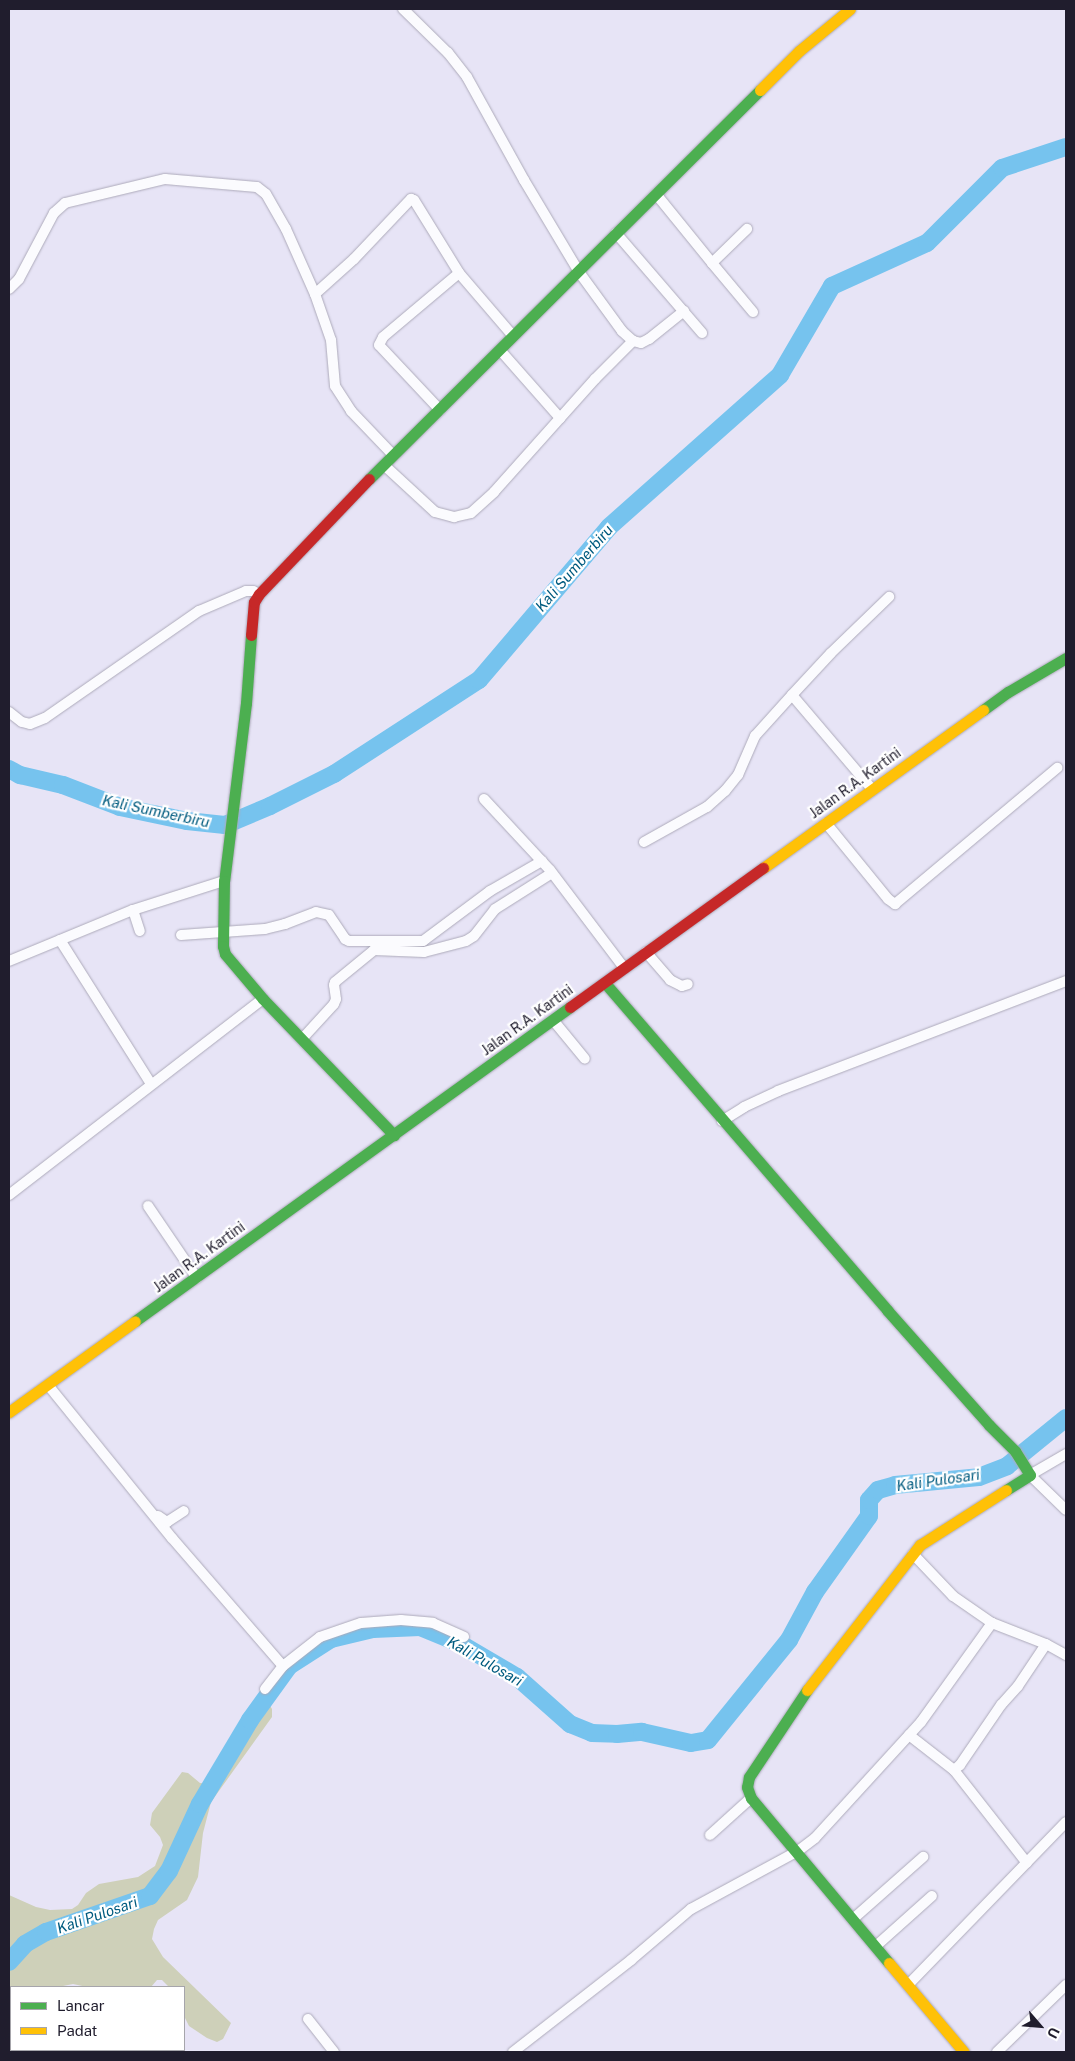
<!DOCTYPE html>
<style>
body{margin:0}
#map{position:relative;width:1075px;height:2061px;overflow:hidden;background:#e7e4f6;font-family:"Public Sans",sans-serif}
div>[style]{position:absolute}
.green>*{inset:0;background:#ced0b9}
.river>*{height:18px;margin:-9px;padding:0 9px;transform-origin:9px;border-radius:9px;background:#76c3ee}
.roads{filter:drop-shadow(0 0 1px #adaaba) drop-shadow(0 0 1px #adaaba)}
.street>*{height:10px;margin:-5px;padding:0 5px;transform-origin:5px;border-radius:5px;background:#fbfbfe}
.fast>*{height:11px;margin:-5.5px;padding:0 5.5px;transform-origin:5.5px;border-radius:5.5px;background:#4caf50}
.slow>*{height:11px;margin:-5.5px;padding:0 5.5px;transform-origin:5.5px;border-radius:5.5px;background:#ffc107}
.jam>*{height:11px;margin:-5.5px;padding:0 5.5px;transform-origin:5.5px;border-radius:5.5px;background:#c62828}
span{translate:-50% -50%;white-space:nowrap;text-align:center;line-height:1.15;-webkit-text-stroke:4.5px #fff;paint-order:stroke}
.street-label{font-size:14px;color:#201d2d}
.water-label{font-size:15px;color:#005b7f;font-style:italic}
.frame{position:absolute;inset:0;border:10px solid #201d2d;pointer-events:none}
.legend{position:absolute;left:10px;top:1986px;width:175px;height:65px;box-sizing:border-box;background:#fff;border:1px solid #a6a5ab;margin:0;padding:6px 9px;list-style:none;font-size:15px;color:#201d2d}
.legend li{display:flex;align-items:center;gap:10px;height:25px}
.legend b{width:25px;border:1px solid #a6a5ab}
.north{position:absolute;left:1015px;top:2001px;width:50px;height:50px;-webkit-text-stroke:4px #fff;paint-order:stroke;rotate:117deg;font-size:14px;font-weight:700;line-height:20px;text-align:center;color:#201d2d}
.north::after{content:'';display:block;margin:auto;width:18px;height:22px;background:#201d2d;clip-path:polygon(50% 0,100% 100%,50% 72%,0 100%)}
</style>
<div id="map">
<div class="green">
<i style="clip-path:polygon(263px 1703px,269px 1704px,272px 1709px,272px 1717px,211px 1802px,203px 1833px,198px 1877px,187px 1900px,158px 1920px,154px 1929px,152px 1939px,163px 1957px,231px 2023px,223px 2039px,217px 2042px,207px 2038px,189px 2026px,185px 2018px,184px 1987px,169px 1987px,162px 1980px,157px 1980px,151px 1987px,87px 1987px,73px 1984px,58px 1987px,11px 1987px,11px 2027px,9px 2028px,9px 1895px,36px 1907px,50px 1910px,72px 1909px,78px 1905px,86px 1893px,99px 1884px,138px 1877px,155px 1866px,163px 1845px,160px 1837px,150px 1825px,152px 1813px,182px 1772px,188px 1773px,200px 1783px,212px 1784px)"></i>
</div>
<div class="river">
<i style="left:9px;top:769px;width:13px;rotate:29deg"></i>
<i style="left:20px;top:775px;width:44px;rotate:13.1deg"></i>
<i style="left:63px;top:785px;width:61px;rotate:21.1deg"></i>
<i style="left:120px;top:807px;width:68px;rotate:11.8deg"></i>
<i style="left:187px;top:821px;width:38px;rotate:6deg"></i>
<i style="left:225px;top:825px;width:49px;rotate:-22.9deg"></i>
<i style="left:270px;top:806px;width:72px;rotate:-26.6deg"></i>
<i style="left:334px;top:774px;width:173px;rotate:-33deg"></i>
<i style="left:479px;top:680px;width:201px;rotate:-49.6deg"></i>
<i style="left:609px;top:527px;width:229px;rotate:-41.6deg"></i>
<i style="left:780px;top:375px;width:103px;rotate:-59.7deg"></i>
<i style="left:832px;top:286px;width:104px;rotate:-24.4deg"></i>
<i style="left:927px;top:243px;width:106px;rotate:-45deg"></i>
<i style="left:1002px;top:168px;width:67px;rotate:-18.2deg"></i>
<i style="left:9px;top:1962px;width:24px;rotate:-48deg"></i>
<i style="left:25px;top:1944px;width:24px;rotate:-30deg"></i>
<i style="left:46px;top:1932px;width:110px;rotate:-19.1deg"></i>
<i style="left:150px;top:1896px;width:31px;rotate:-53deg"></i>
<i style="left:169px;top:1871px;width:74px;rotate:-65.2deg"></i>
<i style="left:200px;top:1804px;width:98px;rotate:-59.2deg"></i>
<i style="left:250px;top:1720px;width:67px;rotate:-54.2deg"></i>
<i style="left:289px;top:1666px;width:50px;rotate:-32.7deg"></i>
<i style="left:331px;top:1639px;width:43px;rotate:-13.4deg"></i>
<i style="left:373px;top:1629px;width:47px;rotate:-2.4deg"></i>
<i style="left:420px;top:1627px;width:42px;rotate:22.3deg"></i>
<i style="left:459px;top:1643px;width:67px;rotate:30.4deg"></i>
<i style="left:517px;top:1677px;width:71px;rotate:41.6deg"></i>
<i style="left:570px;top:1724px;width:24px;rotate:22deg"></i>
<i style="left:592px;top:1733px;width:25px;rotate:2deg"></i>
<i style="left:617px;top:1734px;width:25px;rotate:-5deg"></i>
<i style="left:642px;top:1732px;width:50px;rotate:12.7deg"></i>
<i style="left:691px;top:1743px;width:17px;rotate:-10deg"></i>
<i style="left:708px;top:1740px;width:129px;rotate:-51deg"></i>
<i style="left:789px;top:1640px;width:55px;rotate:-61.6deg"></i>
<i style="left:815px;top:1592px;width:93px;rotate:-54.6deg"></i>
<i style="left:869px;top:1516px;width:16px;rotate:-90deg"></i>
<i style="left:869px;top:1500px;width:13px;rotate:-48deg"></i>
<i style="left:878px;top:1490px;width:18px;rotate:-16deg"></i>
<i style="left:895px;top:1485px;width:84px;rotate:-5.4deg"></i>
<i style="left:979px;top:1477px;width:30px;rotate:-21deg"></i>
<i style="left:1007px;top:1466px;width:76px;rotate:-39.1deg"></i>
</div>
<div class="roads">
<div class="street">
<i style="left:656px;top:194px;width:89px;rotate:50.9deg"></i>
<i style="left:712px;top:263px;width:49px;rotate:-44.2deg"></i>
<i style="left:616px;top:233px;width:132px;rotate:49.3deg"></i>
<i style="left:712px;top:263px;width:64px;rotate:50.1deg"></i>
<i style="left:9px;top:289px;width:14px;rotate:-45deg"></i>
<i style="left:19px;top:279px;width:75px;rotate:-62.1deg"></i>
<i style="left:54px;top:213px;width:15px;rotate:-42deg"></i>
<i style="left:65px;top:203px;width:103px;rotate:-13.5deg"></i>
<i style="left:165px;top:179px;width:92px;rotate:5deg"></i>
<i style="left:257px;top:187px;width:11px;rotate:38deg"></i>
<i style="left:266px;top:194px;width:40px;rotate:60.3deg"></i>
<i style="left:286px;top:229px;width:71px;rotate:66deg"></i>
<i style="left:315px;top:294px;width:49px;rotate:70.8deg"></i>
<i style="left:331px;top:340px;width:46px;rotate:85deg"></i>
<i style="left:335px;top:386px;width:30px;rotate:57deg"></i>
<i style="left:351px;top:411px;width:61px;rotate:46.3deg"></i>
<i style="left:315px;top:294px;width:52px;rotate:-41.9deg"></i>
<i style="left:354px;top:259px;width:83px;rotate:-46.5deg"></i>
<i style="left:411px;top:199px;width:3px;rotate:18deg"></i>
<i style="left:414px;top:200px;width:86px;rotate:58.3deg"></i>
<i style="left:459px;top:273px;width:83px;rotate:49.4deg"></i>
<i style="left:633px;top:341px;width:8px;rotate:14deg"></i>
<i style="left:641px;top:343px;width:9px;rotate:-27deg"></i>
<i style="left:649px;top:339px;width:45px;rotate:-38.7deg"></i>
<i style="left:500px;top:350px;width:91px;rotate:48.6deg"></i>
<i style="left:440px;top:410px;width:89px;rotate:-133.2deg"></i>
<i style="left:379px;top:345px;width:9px;rotate:-63deg"></i>
<i style="left:383px;top:337px;width:99px;rotate:-40.1deg"></i>
<i style="left:384px;top:465px;width:69px;rotate:42.7deg"></i>
<i style="left:435px;top:512px;width:20px;rotate:15deg"></i>
<i style="left:454px;top:517px;width:17px;rotate:-13deg"></i>
<i style="left:471px;top:513px;width:31px;rotate:-42deg"></i>
<i style="left:494px;top:492px;width:152px;rotate:-48.2deg"></i>
<i style="left:595px;top:379px;width:54px;rotate:-45deg"></i>
<i style="left:633px;top:341px;width:15px;rotate:-138deg"></i>
<i style="left:622px;top:331px;width:73px;rotate:-126.1deg"></i>
<i style="left:579px;top:272px;width:107px;rotate:-120.9deg"></i>
<i style="left:524px;top:180px;width:118px;rotate:-119deg"></i>
<i style="left:467px;top:77px;width:31px;rotate:-128deg"></i>
<i style="left:448px;top:53px;width:63px;rotate:-135.6deg"></i>
<i style="left:792px;top:695px;width:57px;rotate:-47.1deg"></i>
<i style="left:831px;top:653px;width:81px;rotate:-44deg"></i>
<i style="left:9px;top:712px;width:16px;rotate:38deg"></i>
<i style="left:22px;top:722px;width:8px;rotate:14deg"></i>
<i style="left:30px;top:724px;width:16px;rotate:-22deg"></i>
<i style="left:45px;top:718px;width:188px;rotate:-34.8deg"></i>
<i style="left:199px;top:611px;width:51px;rotate:-23.1deg"></i>
<i style="left:246px;top:591px;width:7px"></i>
<i style="left:253px;top:591px;width:7px;rotate:27deg"></i>
<i style="left:484px;top:799px;width:97px;rotate:47.1deg"></i>
<i style="left:550px;top:870px;width:123px;rotate:52.9deg"></i>
<i style="left:826px;top:823px;width:98px;rotate:50.8deg"></i>
<i style="left:888px;top:899px;width:9px;rotate:36deg"></i>
<i style="left:895px;top:904px;width:212px;rotate:-40deg"></i>
<i style="left:644px;top:842px;width:72px;rotate:-29.1deg"></i>
<i style="left:707px;top:807px;width:24px;rotate:-42deg"></i>
<i style="left:725px;top:791px;width:21px;rotate:-51deg"></i>
<i style="left:738px;top:775px;width:43px;rotate:-66.4deg"></i>
<i style="left:755px;top:736px;width:55px;rotate:-47.9deg"></i>
<i style="left:792px;top:695px;width:123px;rotate:49.6deg"></i>
<i style="left:133px;top:910px;width:22px;rotate:72deg"></i>
<i style="left:181px;top:935px;width:84px;rotate:-4.1deg"></i>
<i style="left:265px;top:929px;width:21px;rotate:-14deg"></i>
<i style="left:285px;top:924px;width:33px;rotate:-21deg"></i>
<i style="left:316px;top:912px;width:13px;rotate:13deg"></i>
<i style="left:329px;top:915px;width:29px;rotate:56deg"></i>
<i style="left:345px;top:939px;width:4px;rotate:27deg"></i>
<i style="left:349px;top:941px;width:74px"></i>
<i style="left:423px;top:941px;width:84px;rotate:-36.7deg"></i>
<i style="left:490px;top:891px;width:60px;rotate:-30deg"></i>
<i style="left:60px;top:940px;width:170px;rotate:57.7deg"></i>
<i style="left:646px;top:952px;width:37px;rotate:49deg"></i>
<i style="left:670px;top:980px;width:13px;rotate:27deg"></i>
<i style="left:682px;top:986px;width:6px;rotate:-18deg"></i>
<i style="left:9px;top:961px;width:134px;rotate:-22.4deg"></i>
<i style="left:133px;top:910px;width:96px;rotate:-17.7deg"></i>
<i style="left:553px;top:1020px;width:50px;rotate:50.6deg"></i>
<i style="left:302px;top:1039px;width:47px;rotate:-47.6deg"></i>
<i style="left:334px;top:1004px;width:5px;rotate:-68deg"></i>
<i style="left:336px;top:999px;width:14px;rotate:-98deg"></i>
<i style="left:334px;top:985px;width:3px;rotate:-72deg"></i>
<i style="left:335px;top:982px;width:50px;rotate:-39.4deg"></i>
<i style="left:374px;top:950px;width:50px;rotate:2.3deg"></i>
<i style="left:424px;top:952px;width:43px;rotate:-14.7deg"></i>
<i style="left:466px;top:941px;width:9px;rotate:-32deg"></i>
<i style="left:474px;top:936px;width:34px;rotate:-52deg"></i>
<i style="left:495px;top:909px;width:67px;rotate:-32.3deg"></i>
<i style="left:722px;top:1121px;width:26px;rotate:-32deg"></i>
<i style="left:744px;top:1107px;width:38px;rotate:-25deg"></i>
<i style="left:778px;top:1091px;width:308px;rotate:-20.9deg"></i>
<i style="left:9px;top:1195px;width:321px;rotate:-37.7deg"></i>
<i style="left:148px;top:1206px;width:87px;rotate:55.8deg"></i>
<i style="left:48px;top:1385px;width:197px;rotate:51deg"></i>
<i style="left:172px;top:1538px;width:169px;rotate:49.1deg"></i>
<i style="left:283px;top:1666px;width:47px;rotate:-38.1deg"></i>
<i style="left:320px;top:1637px;width:43px;rotate:-18.9deg"></i>
<i style="left:361px;top:1623px;width:40px;rotate:-4.3deg"></i>
<i style="left:401px;top:1620px;width:32px;rotate:5deg"></i>
<i style="left:433px;top:1623px;width:34px;rotate:24deg"></i>
<i style="left:1066px;top:1454px;width:42px;rotate:149.7deg"></i>
<i style="left:1030px;top:1475px;width:50px;rotate:44.2deg"></i>
<i style="left:158px;top:1516px;width:11px;rotate:34deg"></i>
<i style="left:167px;top:1522px;width:20px;rotate:-33deg"></i>
<i style="left:913px;top:1554px;width:58px;rotate:46.4deg"></i>
<i style="left:953px;top:1596px;width:47px;rotate:34.7deg"></i>
<i style="left:265px;top:1689px;width:29px;rotate:-52deg"></i>
<i style="left:909px;top:1735px;width:57px;rotate:37.9deg"></i>
<i style="left:954px;top:1770px;width:118px;rotate:51.9deg"></i>
<i style="left:954px;top:1770px;width:8px;rotate:-40deg"></i>
<i style="left:960px;top:1765px;width:73px;rotate:-55.7deg"></i>
<i style="left:1001px;top:1705px;width:25px;rotate:-48deg"></i>
<i style="left:1018px;top:1686px;width:50px;rotate:-56.3deg"></i>
<i style="left:1046px;top:1644px;width:23px;rotate:29deg"></i>
<i style="left:710px;top:1835px;width:55px;rotate:-42.1deg"></i>
<i style="left:853px;top:1919px;width:94px;rotate:-41.5deg"></i>
<i style="left:876px;top:1946px;width:75px;rotate:-41.8deg"></i>
<i style="left:908px;top:1985px;width:227px;rotate:-45.9deg"></i>
<i style="left:308px;top:2019px;width:42px;rotate:51.8deg"></i>
<i style="left:148px;top:2050px;width:2px;rotate:90deg"></i>
<i style="left:513px;top:2052px;width:150px;rotate:-37.9deg"></i>
<i style="left:631px;top:1960px;width:79px;rotate:-40.4deg"></i>
<i style="left:691px;top:1909px;width:122px;rotate:-28.5deg"></i>
<i style="left:798px;top:1851px;width:21px;rotate:-37deg"></i>
<i style="left:815px;top:1838px;width:157px;rotate:-47.6deg"></i>
<i style="left:921px;top:1722px;width:122px;rotate:-54.4deg"></i>
<i style="left:992px;top:1623px;width:58px;rotate:21.3deg"></i>
<i style="left:997px;top:2052px;width:96px;rotate:-44.2deg"></i>
</div>
<div class="fast">
<i style="left:369px;top:479px;width:552px;rotate:-44.85deg"></i>
<i style="left:251px;top:635px;width:68px;rotate:94.2deg"></i>
<i style="left:246px;top:703px;width:179px;rotate:97deg"></i>
<i style="left:224px;top:881px;width:65px;rotate:90.9deg"></i>
<i style="left:223px;top:946px;width:8px;rotate:76deg"></i>
<i style="left:225px;top:954px;width:59px;rotate:49.8deg"></i>
<i style="left:263px;top:999px;width:189px;rotate:46.1deg"></i>
<i style="left:983px;top:710px;width:31px;rotate:-36deg"></i>
<i style="left:1008px;top:692px;width:67px;rotate:-30.4deg"></i>
<i style="left:605px;top:983px;width:432px;rotate:49.2deg"></i>
<i style="left:887px;top:1310px;width:154px;rotate:48.4deg"></i>
<i style="left:989px;top:1425px;width:37px;rotate:45deg"></i>
<i style="left:1015px;top:1451px;width:28px;rotate:58deg"></i>
<i style="left:1030px;top:1475px;width:28px;rotate:148deg"></i>
<i style="left:135px;top:1321px;width:536px;rotate:-35.82deg"></i>
<i style="left:807px;top:1690px;width:105px;rotate:123.7deg"></i>
<i style="left:749px;top:1777px;width:10px;rotate:101deg"></i>
<i style="left:747px;top:1787px;width:12px;rotate:70deg"></i>
<i style="left:751px;top:1798px;width:215px;rotate:50.1deg"></i>
</div>
<div class="slow">
<i style="left:760px;top:90px;width:55px;rotate:-45deg"></i>
<i style="left:799px;top:51px;width:66px;rotate:-39.5deg"></i>
<i style="left:763px;top:868px;width:271px;rotate:-35.7deg"></i>
<i style="left:9px;top:1412px;width:155px;rotate:-35.8deg"></i>
<i style="left:807px;top:1690px;width:184px;rotate:-52.1deg"></i>
<i style="left:920px;top:1545px;width:102px;rotate:-32.6deg"></i>
<i style="left:889px;top:1963px;width:116px;rotate:49.9deg"></i>
</div>
<div class="jam">
<i style="left:251px;top:635px;width:33px;rotate:-85deg"></i>
<i style="left:254px;top:602px;width:9px;rotate:-58deg"></i>
<i style="left:259px;top:594px;width:159px;rotate:-46.3deg"></i>
<i style="left:570px;top:1007px;width:238px;rotate:-35.8deg"></i>
</div>
</div>
<div class="street-label">
<span style="left:855px;top:783px;rotate:-36deg">Jalan R.A. Kartini</span>
<span style="left:527px;top:1020px;rotate:-36deg">Jalan R.A. Kartini</span>
<span style="left:199px;top:1257px;rotate:-36deg">Jalan R.A. Kartini</span>
</div>
<div class="water-label">
<span style="left:574px;top:568px;rotate:-49deg">Kali Sumberbiru</span>
<span style="left:156px;top:811px;rotate:12deg">Kali Sumberbiru</span>
<span style="left:938px;top:1480px;rotate:-8deg">Kali Pulosari</span>
<span style="left:485px;top:1661px;rotate:30deg">Kali Pulosari</span>
<span style="left:97px;top:1915px;rotate:-19deg">Kali Pulosari</span>
</div>
<div class="frame"></div>
<ul class="legend">
<li><b style="height:6px;background:#4caf50"></b>Lancar</li>
<li><b style="height:6px;background:#ffc107"></b>Padat</li>
</ul>
<div class="north">U</div>
</div>
